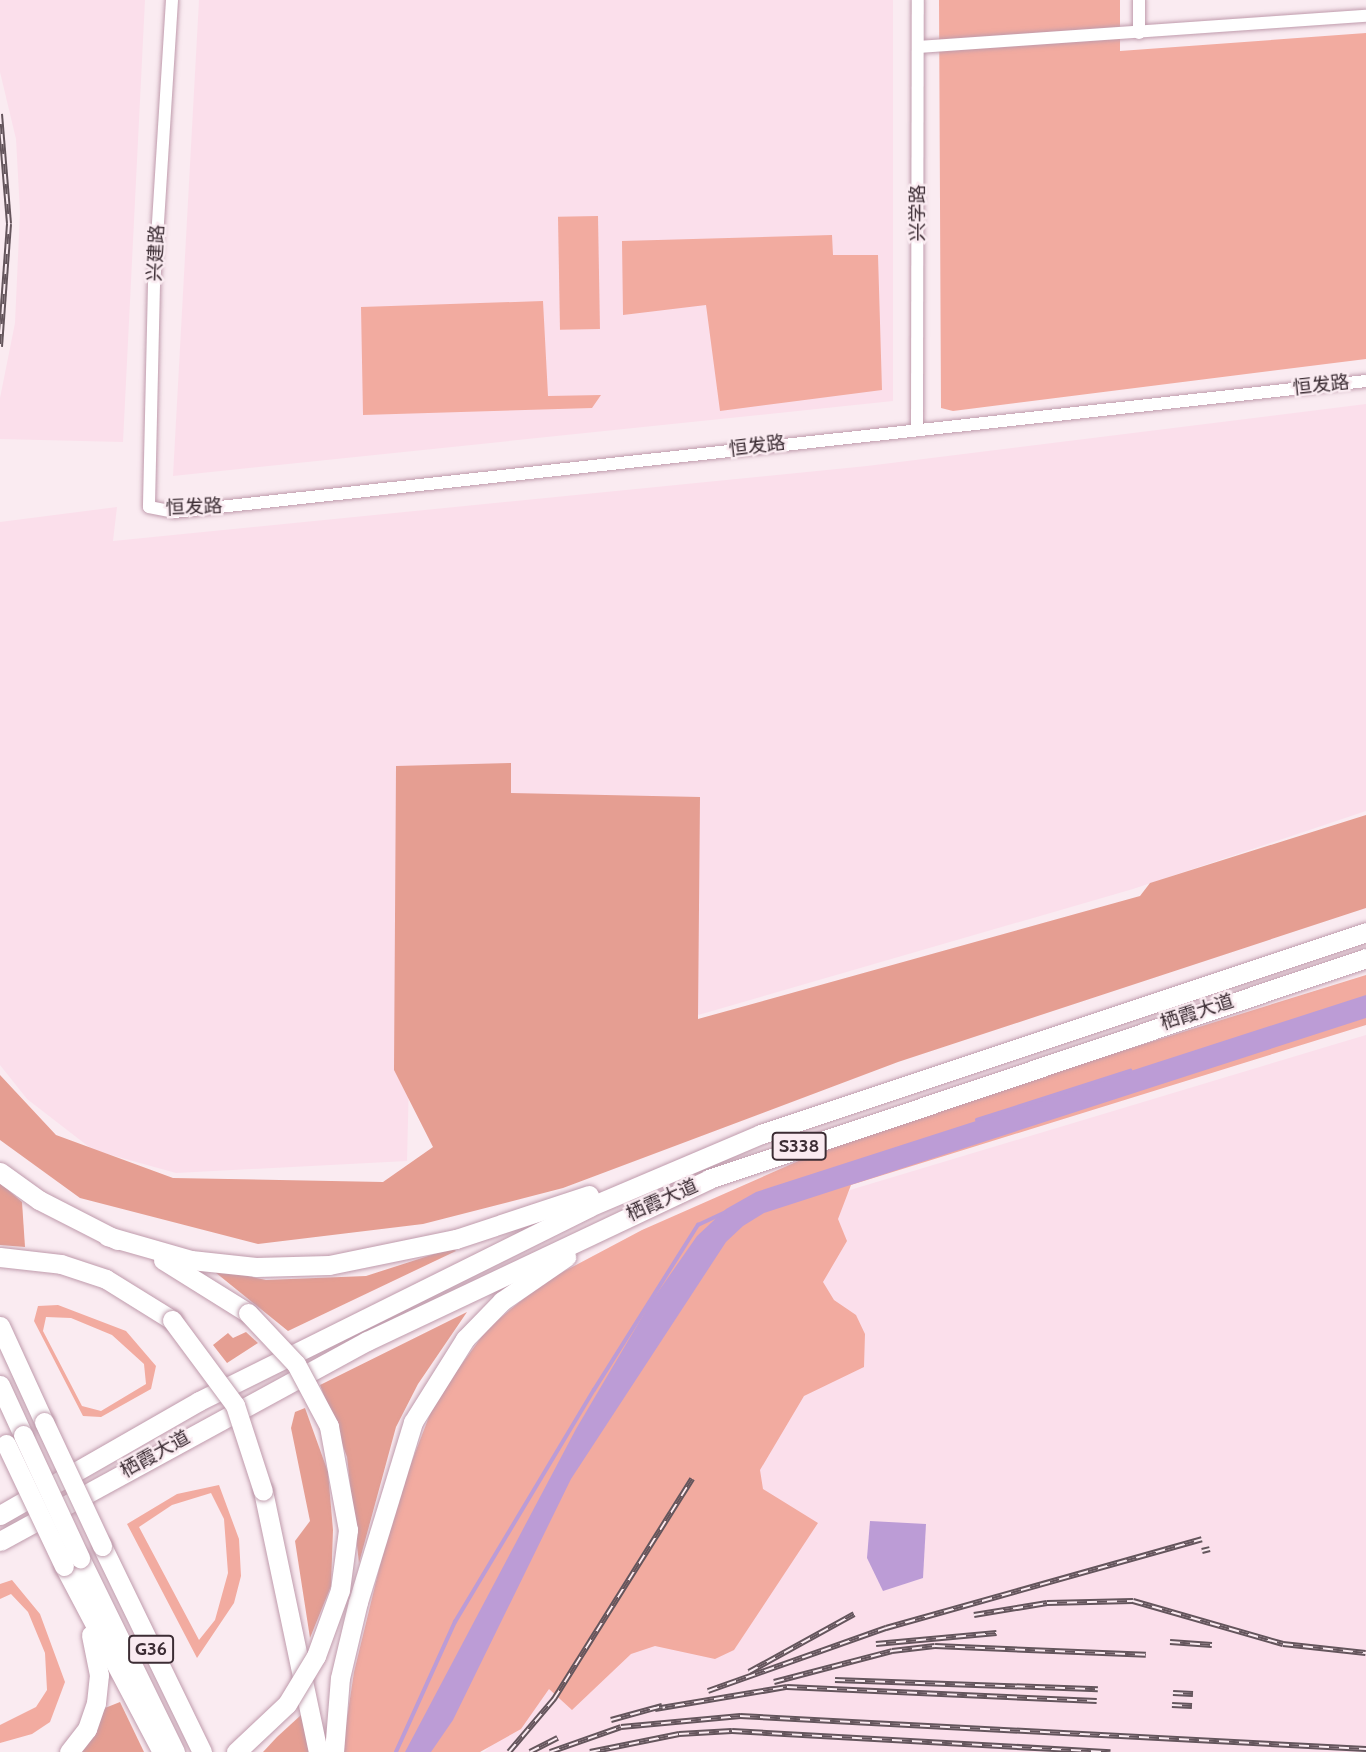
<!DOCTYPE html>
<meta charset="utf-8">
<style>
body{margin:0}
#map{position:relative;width:1366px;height:1752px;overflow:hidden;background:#faebf1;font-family:Cabin,"Noto Sans SC",sans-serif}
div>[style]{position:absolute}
.built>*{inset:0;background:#fbdfeb}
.green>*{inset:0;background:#f2aba0;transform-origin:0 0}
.forest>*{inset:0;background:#e59e92}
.water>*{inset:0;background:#bc9cd6}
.stream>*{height:3.5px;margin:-1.75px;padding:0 1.75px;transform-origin:1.75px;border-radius:1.75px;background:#bc9cd6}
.roads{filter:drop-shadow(0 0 2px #bf9bac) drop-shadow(0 0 2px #bf9bac)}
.minor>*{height:12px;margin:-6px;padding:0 6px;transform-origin:6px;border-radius:6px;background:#fff}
.highway>*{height:19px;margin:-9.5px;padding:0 9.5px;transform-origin:9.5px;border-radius:9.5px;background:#fff}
.rail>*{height:6px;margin-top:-3px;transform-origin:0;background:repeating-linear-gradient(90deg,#faebf1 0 10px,#64555c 0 20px);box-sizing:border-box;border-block:2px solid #64555c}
.bridges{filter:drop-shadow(0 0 2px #bf9bac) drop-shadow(0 0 2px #bf9bac)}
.highway-bridge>*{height:19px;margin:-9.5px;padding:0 9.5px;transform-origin:9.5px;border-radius:9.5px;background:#fff}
span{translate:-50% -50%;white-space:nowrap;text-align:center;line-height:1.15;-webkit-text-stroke:5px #faebf1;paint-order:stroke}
.shield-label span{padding:2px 5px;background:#faebf1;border:2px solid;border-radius:5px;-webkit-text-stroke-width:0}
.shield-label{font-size:18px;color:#3c2d34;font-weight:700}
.street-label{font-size:19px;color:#3c2d34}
</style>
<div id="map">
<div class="built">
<i style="clip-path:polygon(0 0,145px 0,123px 442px,0 439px,0 398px,15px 323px,20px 212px,16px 139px,0 72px)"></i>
<i style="clip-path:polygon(199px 0,893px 0,893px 401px,173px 476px)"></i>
<i style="clip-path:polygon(1366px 404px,1366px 811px,1133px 889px,474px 1080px,409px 1080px,407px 1161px,176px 1173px,93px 1150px,27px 1099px,0 1065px,0 522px,117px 507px,113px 541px,867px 466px)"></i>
<i style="clip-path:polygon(1366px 1035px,1366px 1752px,484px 1752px,513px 1725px,850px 1190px)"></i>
</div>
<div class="green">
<i style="clip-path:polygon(939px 0,1120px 0,1120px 51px,1366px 33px,1366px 359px,953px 411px,941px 408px)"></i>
<i style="left:598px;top:216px;width:113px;height:40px;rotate:89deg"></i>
<i style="clip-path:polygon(832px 235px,833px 255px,878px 255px,882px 390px,720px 411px,706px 305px,623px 315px,622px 241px)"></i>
<i style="clip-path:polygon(543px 301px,548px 396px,601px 395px,592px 408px,363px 415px,361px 307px)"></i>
<i style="clip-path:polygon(1366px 975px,1366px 1025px,851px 1185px,838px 1219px,847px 1241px,823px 1282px,834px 1300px,856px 1315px,865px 1334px,864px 1367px,804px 1396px,760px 1470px,763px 1489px,818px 1523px,734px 1650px,715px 1659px,655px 1646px,631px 1654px,572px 1710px,549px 1689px,521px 1729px,480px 1752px,342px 1752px,354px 1672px,394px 1508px,435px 1401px,488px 1328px,544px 1282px,642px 1230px,871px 1129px)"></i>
<i style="clip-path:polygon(evenodd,58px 1305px,126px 1331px,156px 1366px,151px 1389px,101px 1417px,83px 1416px,34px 1321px,38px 1306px,58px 1305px,46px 1317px,71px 1318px,112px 1335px,144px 1364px,146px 1384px,101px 1411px,82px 1406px,43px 1331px,46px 1317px)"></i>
<i style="clip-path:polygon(evenodd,219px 1485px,239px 1539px,241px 1576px,234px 1603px,197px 1658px,127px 1524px,177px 1494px,219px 1485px,211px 1493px,224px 1519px,228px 1573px,215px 1620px,199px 1640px,139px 1527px,172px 1505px,211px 1493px)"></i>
<i style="clip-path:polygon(12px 1580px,40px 1614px,65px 1682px,50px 1722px,32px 1734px,0 1743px,0 1725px,36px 1707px,47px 1690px,45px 1653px,28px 1612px,11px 1594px,0 1599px,0 1584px)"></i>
</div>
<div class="forest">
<i style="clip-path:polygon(511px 763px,511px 793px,700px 797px,698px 1019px,1140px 896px,1150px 883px,1366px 815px,1366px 908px,898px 1062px,563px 1188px,423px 1224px,258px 1244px,80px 1198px,0 1140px,0 1075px,56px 1135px,173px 1178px,383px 1182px,433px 1147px,394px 1070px,396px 766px)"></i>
<i style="clip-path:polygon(0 1183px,22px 1202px,25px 1247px,0 1245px)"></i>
<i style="clip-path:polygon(453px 1248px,456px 1251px,288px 1331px,210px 1268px,266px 1280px,366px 1276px)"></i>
<i style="clip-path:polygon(467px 1312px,418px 1384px,396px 1427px,359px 1563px,347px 1457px,320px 1385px)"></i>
<i style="clip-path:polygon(246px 1332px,258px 1343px,227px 1363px,213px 1345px,228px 1333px,233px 1338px)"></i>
<i style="clip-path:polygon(305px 1408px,328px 1472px,333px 1530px,331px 1586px,310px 1638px,295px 1541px,310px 1521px,291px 1428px,295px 1412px)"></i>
<i style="clip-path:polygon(120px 1702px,144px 1752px,80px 1752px,105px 1708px)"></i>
<i style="clip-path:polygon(301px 1715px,310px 1752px,263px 1752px,277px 1737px)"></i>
</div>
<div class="water">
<i style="clip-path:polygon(1366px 995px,1366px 1018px,764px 1213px,743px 1226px,726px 1242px,571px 1479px,453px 1720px,431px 1752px,405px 1752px,576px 1429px,651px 1302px,697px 1236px,726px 1209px,756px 1192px)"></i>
<i style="clip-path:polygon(870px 1521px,926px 1524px,923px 1578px,883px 1591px,867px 1558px)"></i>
</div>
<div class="stream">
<i style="left:977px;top:1120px;width:161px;rotate:-17.8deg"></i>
<i style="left:396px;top:1752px;width:143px;rotate:-65.6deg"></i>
<i style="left:455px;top:1622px;width:270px;rotate:-59.1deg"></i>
<i style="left:594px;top:1390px;width:195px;rotate:-57.8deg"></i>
<i style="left:698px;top:1225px;width:29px;rotate:-25deg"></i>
</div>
<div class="roads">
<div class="minor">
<i style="left:172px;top:0;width:285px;rotate:93.6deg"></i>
<i style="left:154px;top:284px;width:223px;rotate:91.3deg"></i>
<i style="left:149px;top:507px;width:25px;rotate:11deg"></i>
<i style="left:174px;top:512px;width:1199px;rotate:-6.27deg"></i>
<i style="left:1139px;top:33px;width:33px;rotate:-90deg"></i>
<i style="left:918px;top:47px;width:449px;rotate:-4deg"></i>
<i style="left:917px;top:426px;width:426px;rotate:-89.9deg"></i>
</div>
<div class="highway">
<i style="left:0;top:1172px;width:48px;rotate:35.7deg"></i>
<i style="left:39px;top:1200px;width:88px;rotate:27.1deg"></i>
<i style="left:107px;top:1236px;width:87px;rotate:15.9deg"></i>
<i style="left:191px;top:1260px;width:65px;rotate:6.1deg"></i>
<i style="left:256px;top:1267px;width:73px;rotate:-1.6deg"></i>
<i style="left:329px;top:1265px;width:130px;rotate:-11.6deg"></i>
<i style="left:456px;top:1239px;width:140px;rotate:-18.3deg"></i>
<i style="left:0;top:1257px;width:61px;rotate:6.5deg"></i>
<i style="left:61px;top:1264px;width:47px;rotate:18.4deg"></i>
<i style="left:106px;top:1279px;width:78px;rotate:31.8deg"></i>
<i style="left:163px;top:1260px;width:100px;rotate:31.9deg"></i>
<i style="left:0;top:1326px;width:106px;rotate:65.4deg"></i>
<i style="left:0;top:1385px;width:55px;rotate:65.3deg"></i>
<i style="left:263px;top:1491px;width:267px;rotate:78.1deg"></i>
<i style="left:0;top:1515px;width:229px;rotate:-29.8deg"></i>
<i style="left:199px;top:1401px;width:436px;rotate:-26.4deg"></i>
<i style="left:589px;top:1207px;width:187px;rotate:-23deg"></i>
<i style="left:761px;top:1134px;width:638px;rotate:-18.46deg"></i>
<i style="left:0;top:1541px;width:418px;rotate:-28.6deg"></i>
<i style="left:367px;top:1341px;width:378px;rotate:-25.3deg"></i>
<i style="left:709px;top:1179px;width:693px;rotate:-18.59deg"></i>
<i style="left:102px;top:1546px;width:229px;rotate:64.1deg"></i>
<i style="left:80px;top:1558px;width:216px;rotate:63.9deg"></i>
<i style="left:64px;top:1566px;width:210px;rotate:62.2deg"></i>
<i style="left:69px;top:1752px;width:29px;rotate:-52deg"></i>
<i style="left:87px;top:1729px;width:28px;rotate:-71deg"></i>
<i style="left:96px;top:1703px;width:28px;rotate:-84deg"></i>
<i style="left:99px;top:1675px;width:41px;rotate:-101.3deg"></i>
<i style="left:334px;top:1752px;width:74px;rotate:-85.4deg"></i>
<i style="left:340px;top:1678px;width:78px;rotate:-76.7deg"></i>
<i style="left:358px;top:1602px;width:188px;rotate:-73deg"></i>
<i style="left:413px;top:1422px;width:98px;rotate:-57.9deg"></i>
<i style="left:465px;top:1339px;width:53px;rotate:-45.8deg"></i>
<i style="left:502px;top:1301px;width:78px;rotate:-34.5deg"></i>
</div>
</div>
<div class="rail">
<i style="left:0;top:114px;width:110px;rotate:85.3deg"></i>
<i style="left:9px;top:224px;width:123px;rotate:94.2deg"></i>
<i style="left:1202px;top:1551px;width:8px;rotate:-14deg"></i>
<i style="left:974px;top:1615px;width:74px;rotate:-9.3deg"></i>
<i style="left:1047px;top:1603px;width:86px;rotate:-1.3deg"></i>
<i style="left:1133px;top:1601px;width:156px;rotate:16deg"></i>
<i style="left:1283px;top:1644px;width:83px;rotate:6.2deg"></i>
<i style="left:1170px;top:1642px;width:42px;rotate:4.1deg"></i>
<i style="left:876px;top:1644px;width:121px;rotate:-5.2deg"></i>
<i style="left:749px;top:1672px;width:120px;rotate:-28.9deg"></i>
<i style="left:835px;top:1680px;width:263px;rotate:2deg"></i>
<i style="left:774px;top:1682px;width:122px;rotate:-14.7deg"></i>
<i style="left:892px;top:1651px;width:43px;rotate:-6.6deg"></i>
<i style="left:935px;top:1646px;width:211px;rotate:2.4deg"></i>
<i style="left:708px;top:1691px;width:189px;rotate:-19.5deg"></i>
<i style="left:886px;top:1628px;width:328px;rotate:-15.7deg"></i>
<i style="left:1173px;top:1693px;width:20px;rotate:3deg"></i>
<i style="left:1172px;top:1705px;width:20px;rotate:3deg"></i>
<i style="left:655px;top:1709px;width:134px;rotate:-9.5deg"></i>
<i style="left:787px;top:1687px;width:310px;rotate:2.6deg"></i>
<i style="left:611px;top:1720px;width:53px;rotate:-15.4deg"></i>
<i style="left:509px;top:1752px;width:70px;rotate:-49.7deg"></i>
<i style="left:554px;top:1699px;width:260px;rotate:-57.9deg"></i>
<i style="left:530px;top:1752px;width:31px;rotate:-27deg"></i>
<i style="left:550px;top:1752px;width:75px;rotate:-19.4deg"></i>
<i style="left:621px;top:1727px;width:120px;rotate:-5.3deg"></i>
<i style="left:740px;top:1716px;width:627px;rotate:3.02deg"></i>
<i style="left:590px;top:1752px;width:91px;rotate:-11.4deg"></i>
<i style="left:679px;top:1734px;width:53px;rotate:-3.2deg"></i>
<i style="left:732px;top:1731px;width:379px;rotate:3.2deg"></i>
</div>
<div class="bridges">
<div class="highway-bridge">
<i style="left:172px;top:1320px;width:106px;rotate:53.5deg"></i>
<i style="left:235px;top:1405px;width:90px;rotate:72deg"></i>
<i style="left:44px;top:1422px;width:137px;rotate:64.9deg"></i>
<i style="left:23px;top:1435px;width:136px;rotate:65.1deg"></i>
<i style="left:6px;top:1444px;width:135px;rotate:64.6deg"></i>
<i style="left:236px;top:1752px;width:70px;rotate:-43.3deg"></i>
<i style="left:287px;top:1704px;width:56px;rotate:-58.9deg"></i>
<i style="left:316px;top:1656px;width:70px;rotate:-70deg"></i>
<i style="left:340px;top:1590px;width:61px;rotate:-82.4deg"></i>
<i style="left:348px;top:1530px;width:106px;rotate:-100.4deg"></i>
<i style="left:329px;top:1426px;width:70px;rotate:-118deg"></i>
<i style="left:296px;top:1364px;width:70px;rotate:-133.3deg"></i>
</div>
</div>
<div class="shield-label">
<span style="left:799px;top:1146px">S338</span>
<span style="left:151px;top:1649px">G36</span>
</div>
<div class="street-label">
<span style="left:918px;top:213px;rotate:-90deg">兴学路</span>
<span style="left:156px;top:253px;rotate:-87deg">兴建路</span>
<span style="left:1321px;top:385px;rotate:-6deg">恒发路</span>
<span style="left:757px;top:446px;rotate:-7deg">恒发路</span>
<span style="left:194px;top:507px;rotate:-2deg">恒发路</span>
<span style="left:1197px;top:1012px;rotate:-18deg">栖霞大道</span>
<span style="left:662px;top:1200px;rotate:-24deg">栖霞大道</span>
<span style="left:155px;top:1454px;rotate:-29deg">栖霞大道</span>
</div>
</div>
